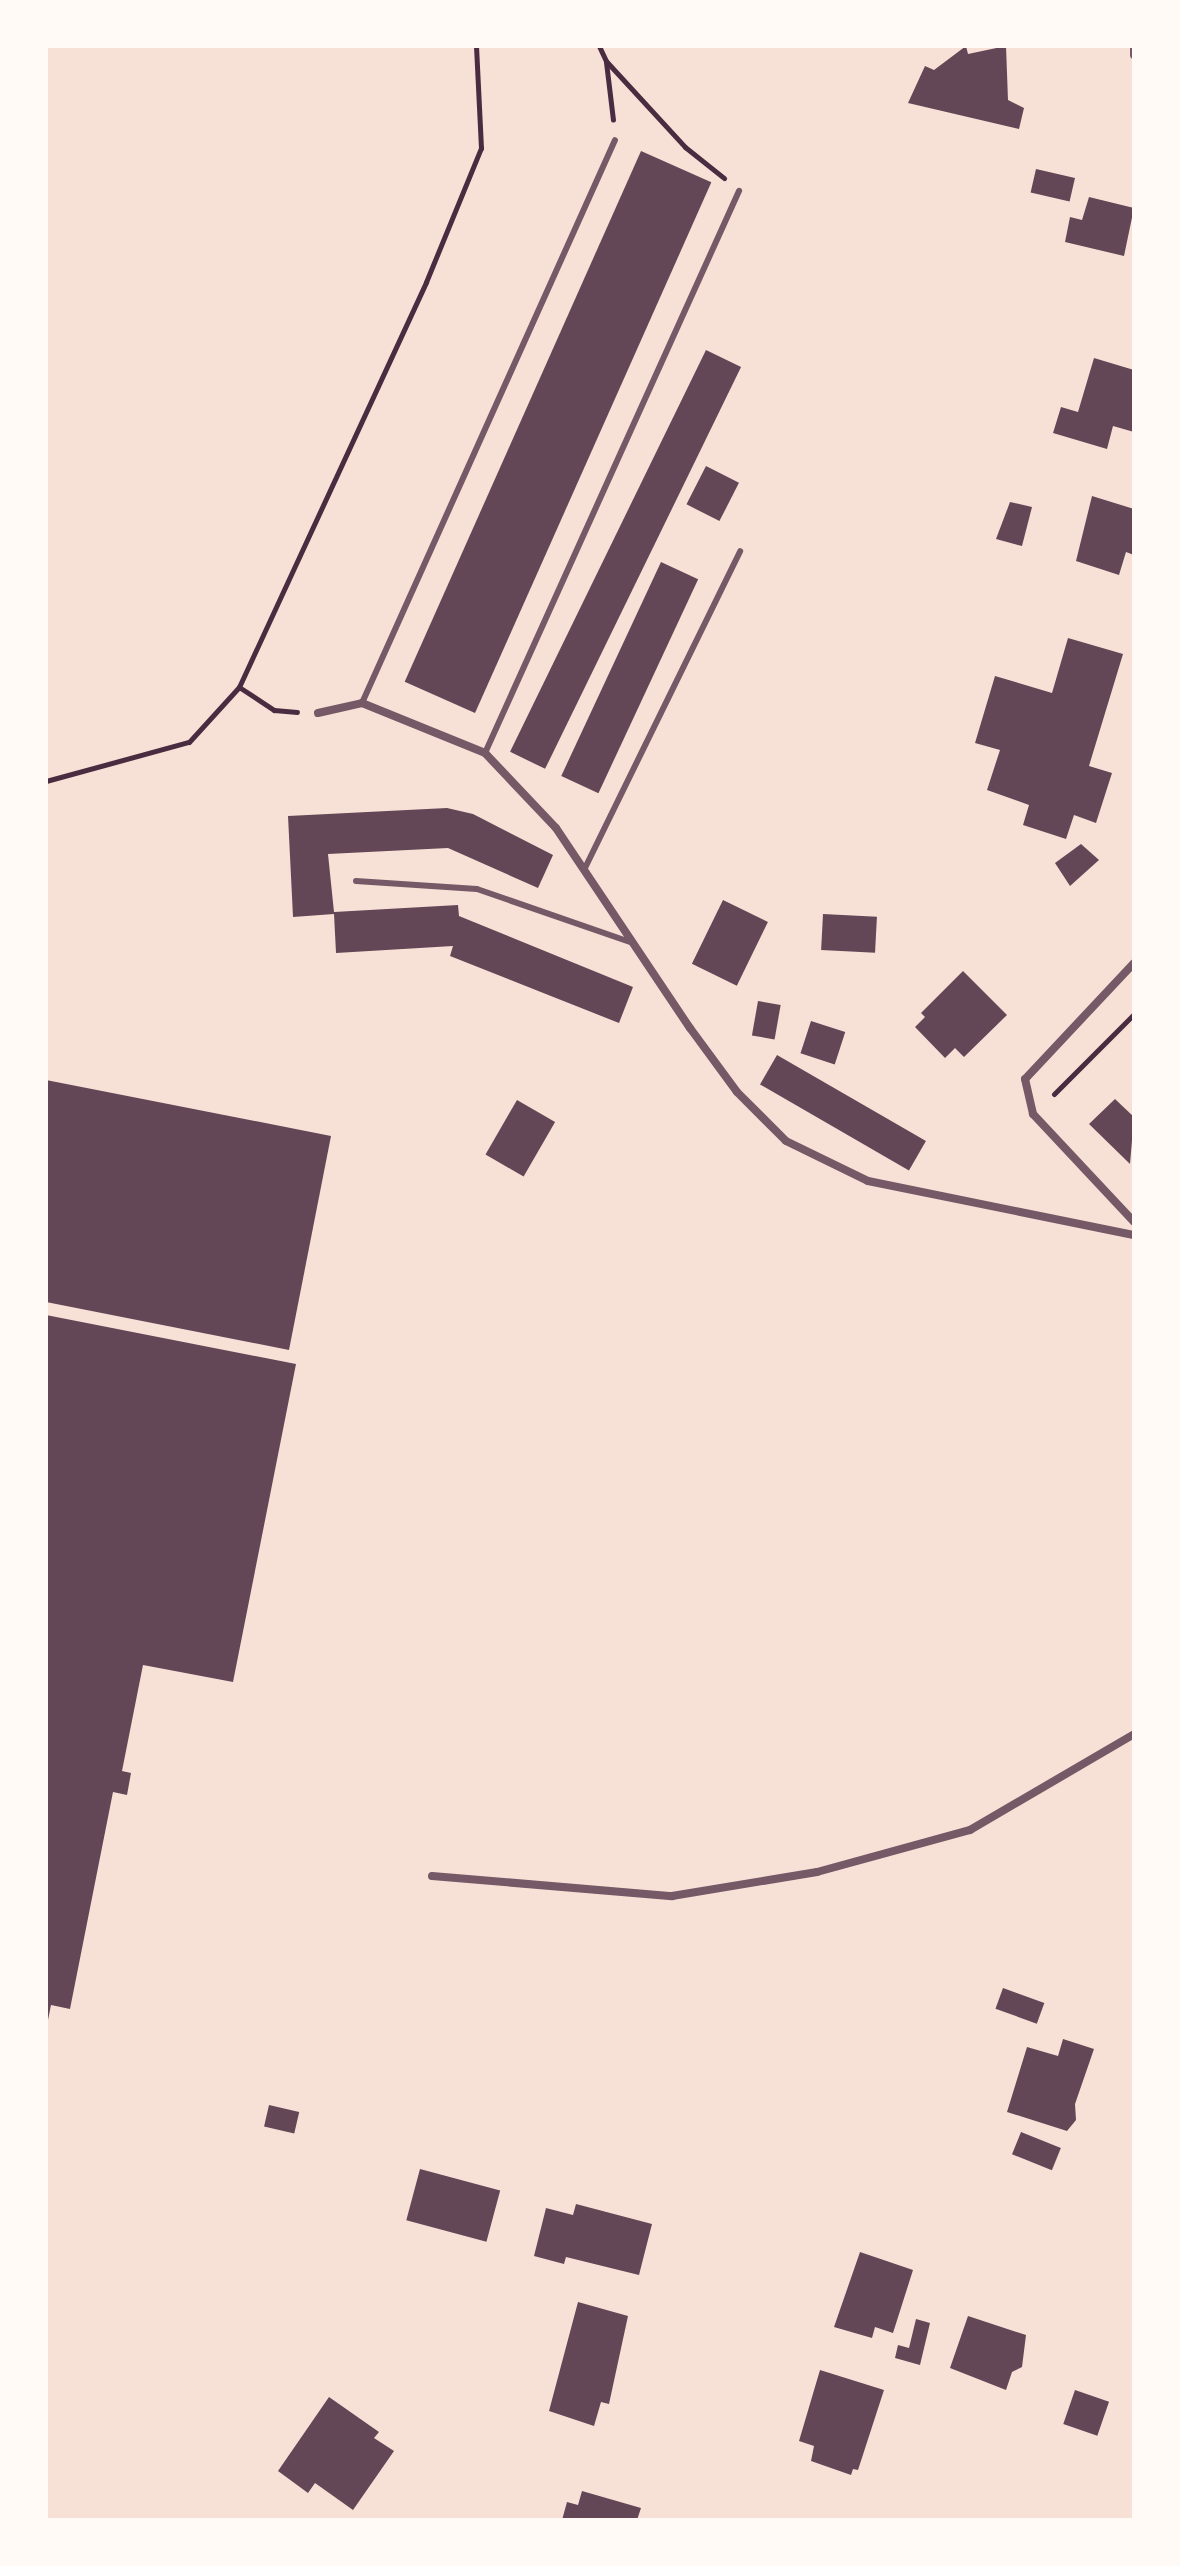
<!DOCTYPE html>
<style>
body{margin:0}
#map{position:relative;width:1180px;height:2566px;overflow:hidden;background:#f7e1d7;font-family:"Archivo Narrow",sans-serif}
div>[style]{position:absolute}
.building>*{inset:0;background:#644757;transform-origin:0 0}
.path>*{height:5px;margin:-2.5px;padding:0 2.5px;transform-origin:2.5px;border-radius:2.5px;background:#4a2c40}
.service>*{height:6px;margin:-3px;padding:0 3px;transform-origin:3px;border-radius:3px;background:#755966}
.minor>*{height:8px;margin:-4px;padding:0 4px;transform-origin:4px;border-radius:4px;background:#755966}
span{translate:-50% -50%;white-space:nowrap;text-align:center;line-height:1.15;-webkit-text-stroke:8px #fffaf5;paint-order:stroke}
.frame{position:absolute;inset:0;border:48px solid #fffaf5;pointer-events:none}
</style>
<div id="map">
<div class="building">
<i style="clip-path:polygon(966px 46px,968px 54px,1006px 46px,1008px 100px,1024px 108px,1019px 129px,908px 103px,925px 66px,934px 70px)"></i>
<i style="left:641px;top:151px;width:77px;height:581px;rotate:24deg"></i>
<i style="left:1036px;top:169px;width:40px;height:24px;rotate:13deg"></i>
<i style="clip-path:polygon(1089px 197px,1134px 208px,1124px 256px,1065px 242px,1070px 217px,1082px 220px)"></i>
<i style="left:706px;top:350px;width:39px;height:447px;rotate:26deg"></i>
<i style="clip-path:polygon(1094px 358px,1134px 370px,1134px 432px,1113px 426px,1107px 449px,1053px 433px,1061px 407px,1078px 412px)"></i>
<i style="left:706px;top:466px;width:37px;height:43px;rotate:27deg"></i>
<i style="clip-path:polygon(1092px 496px,1134px 509px,1134px 555px,1126px 552px,1119px 575px,1076px 561px)"></i>
<i style="clip-path:polygon(1010px 502px,1032px 507px,1022px 546px,996px 539px)"></i>
<i style="left:661px;top:562px;width:41px;height:236px;rotate:25deg"></i>
<i style="clip-path:polygon(1068px 638px,1123px 654px,1089px 766px,1112px 773px,1096px 823px,1074px 815px,1066px 839px,1023px 825px,1029px 805px,987px 790px,1000px 750px,975px 743px,995px 676px,1052px 693px)"></i>
<i style="clip-path:polygon(447px 808px,473px 814px,553px 855px,538px 888px,448px 848px,328px 854px,334px 912px,458px 905px,459px 916px,633px 987px,619px 1023px,450px 956px,453px 946px,336px 953px,334px 914px,293px 917px,288px 816px)"></i>
<i style="clip-path:polygon(1081px 844px,1099px 860px,1070px 886px,1055px 863px)"></i>
<i style="left:723px;top:900px;width:50px;height:71px;rotate:26deg"></i>
<i style="left:823px;top:914px;width:54px;height:36px;rotate:3deg"></i>
<i style="clip-path:polygon(963px 971px,1007px 1015px,964px 1057px,955px 1048px,945px 1058px,915px 1027px,925px 1017px,921px 1013px)"></i>
<i style="left:758px;top:1001px;width:23px;height:35px;rotate:10deg"></i>
<i style="left:811px;top:1021px;width:36px;height:34px;rotate:18deg"></i>
<i style="left:777px;top:1055px;width:172px;height:34px;rotate:30deg"></i>
<i style="clip-path:polygon(46px 1080px,331px 1136px,289px 1350px,46px 1302px)"></i>
<i style="clip-path:polygon(1115px 1099px,1134px 1117px,1130px 1164px,1089px 1124px)"></i>
<i style="left:517px;top:1100px;width:44px;height:63px;rotate:30deg"></i>
<i style="clip-path:polygon(46px 1315px,296px 1364px,233px 1682px,143px 1665px,122px 1771px,131px 1773px,127px 1795px,113px 1792px,70px 2009px,51px 2005px,47px 2025px)"></i>
<i style="left:1003px;top:1988px;width:44px;height:22px;rotate:20deg"></i>
<i style="clip-path:polygon(1063px 2039px,1094px 2049px,1075px 2104px,1076px 2120px,1067px 2131px,1007px 2112px,1027px 2047px,1058px 2056px)"></i>
<i style="left:269px;top:2105px;width:31px;height:22px;rotate:13deg"></i>
<i style="left:1021px;top:2132px;width:43px;height:24px;rotate:22deg"></i>
<i style="left:420px;top:2169px;width:83px;height:53px;rotate:15deg"></i>
<i style="clip-path:polygon(576px 2204px,652px 2224px,639px 2275px,566px 2257px,564px 2264px,534px 2256px,546px 2208px,573px 2215px)"></i>
<i style="clip-path:polygon(860px 2252px,913px 2270px,893px 2333px,875px 2327px,872px 2338px,834px 2327px)"></i>
<i style="clip-path:polygon(578px 2302px,628px 2316px,609px 2404px,601px 2402px,594px 2426px,549px 2411px)"></i>
<i style="clip-path:polygon(968px 2316px,1026px 2335px,1022px 2367px,1012px 2372px,1006px 2390px,950px 2368px)"></i>
<i style="clip-path:polygon(916px 2319px,930px 2323px,920px 2365px,895px 2358px,898px 2345px,909px 2348px)"></i>
<i style="clip-path:polygon(820px 2370px,884px 2390px,858px 2470px,853px 2469px,851px 2475px,811px 2461px,814px 2446px,799px 2441px)"></i>
<i style="left:1075px;top:2390px;width:36px;height:36px;rotate:19deg"></i>
<i style="clip-path:polygon(329px 2397px,379px 2432px,374px 2438px,394px 2451px,353px 2510px,315px 2483px,308px 2493px,278px 2471px)"></i>
<i style="clip-path:polygon(582px 2491px,641px 2508px,637px 2520px,562px 2520px,567px 2502px,578px 2505px)"></i>
</div>
<div class="path">
<i style="left:599px;top:46px;width:17px;rotate:65deg"></i>
<i style="left:606px;top:61px;width:117px;rotate:47.4deg"></i>
<i style="left:685px;top:147px;width:50px;rotate:38.5deg"></i>
<i style="left:606px;top:62px;width:58px;rotate:83.1deg"></i>
<i style="left:239px;top:687px;width:42px;rotate:33.3deg"></i>
<i style="left:274px;top:710px;width:23px;rotate:5deg"></i>
<i style="left:46px;top:781px;width:148px;rotate:-15.3deg"></i>
<i style="left:189px;top:742px;width:74px;rotate:-47.7deg"></i>
<i style="left:239px;top:687px;width:446px;rotate:-65.2deg"></i>
<i style="left:426px;top:282px;width:145px;rotate:-67.7deg"></i>
<i style="left:481px;top:148px;width:102px;rotate:-92.8deg"></i>
<i style="left:1054px;top:1094px;width:113px;rotate:-45deg"></i>
</div>
<div class="service">
<i style="left:362px;top:703px;width:617px;rotate:-65.8deg"></i>
<i style="left:485px;top:753px;width:617px;rotate:-65.68deg"></i>
<i style="left:584px;top:870px;width:355px;rotate:-63.9deg"></i>
<i style="left:356px;top:881px;width:121px;rotate:3.8deg"></i>
<i style="left:477px;top:889px;width:165px;rotate:19.1deg"></i>
</div>
<div class="minor">
<i style="left:1134px;top:47px;width:8px;rotate:90deg"></i>
<i style="left:318px;top:713px;width:45px;rotate:-12.8deg"></i>
<i style="left:362px;top:703px;width:133px;rotate:22.1deg"></i>
<i style="left:485px;top:753px;width:103px;rotate:46.6deg"></i>
<i style="left:556px;top:828px;width:241px;rotate:56.2deg"></i>
<i style="left:690px;top:1028px;width:79px;rotate:53.7deg"></i>
<i style="left:737px;top:1092px;width:69px;rotate:45deg"></i>
<i style="left:786px;top:1141px;width:91px;rotate:26deg"></i>
<i style="left:868px;top:1181px;width:271px;rotate:11.5deg"></i>
<i style="left:1134px;top:963px;width:159px;rotate:133.2deg"></i>
<i style="left:1025px;top:1079px;width:36px;rotate:77deg"></i>
<i style="left:1033px;top:1114px;width:148px;rotate:46.9deg"></i>
<i style="left:432px;top:1876px;width:241px;rotate:4.8deg"></i>
<i style="left:672px;top:1896px;width:147px;rotate:-9.4deg"></i>
<i style="left:817px;top:1872px;width:159px;rotate:-15.4deg"></i>
<i style="left:970px;top:1830px;width:190px;rotate:-30.3deg"></i>
</div>
<div class="frame"></div>
</div>
